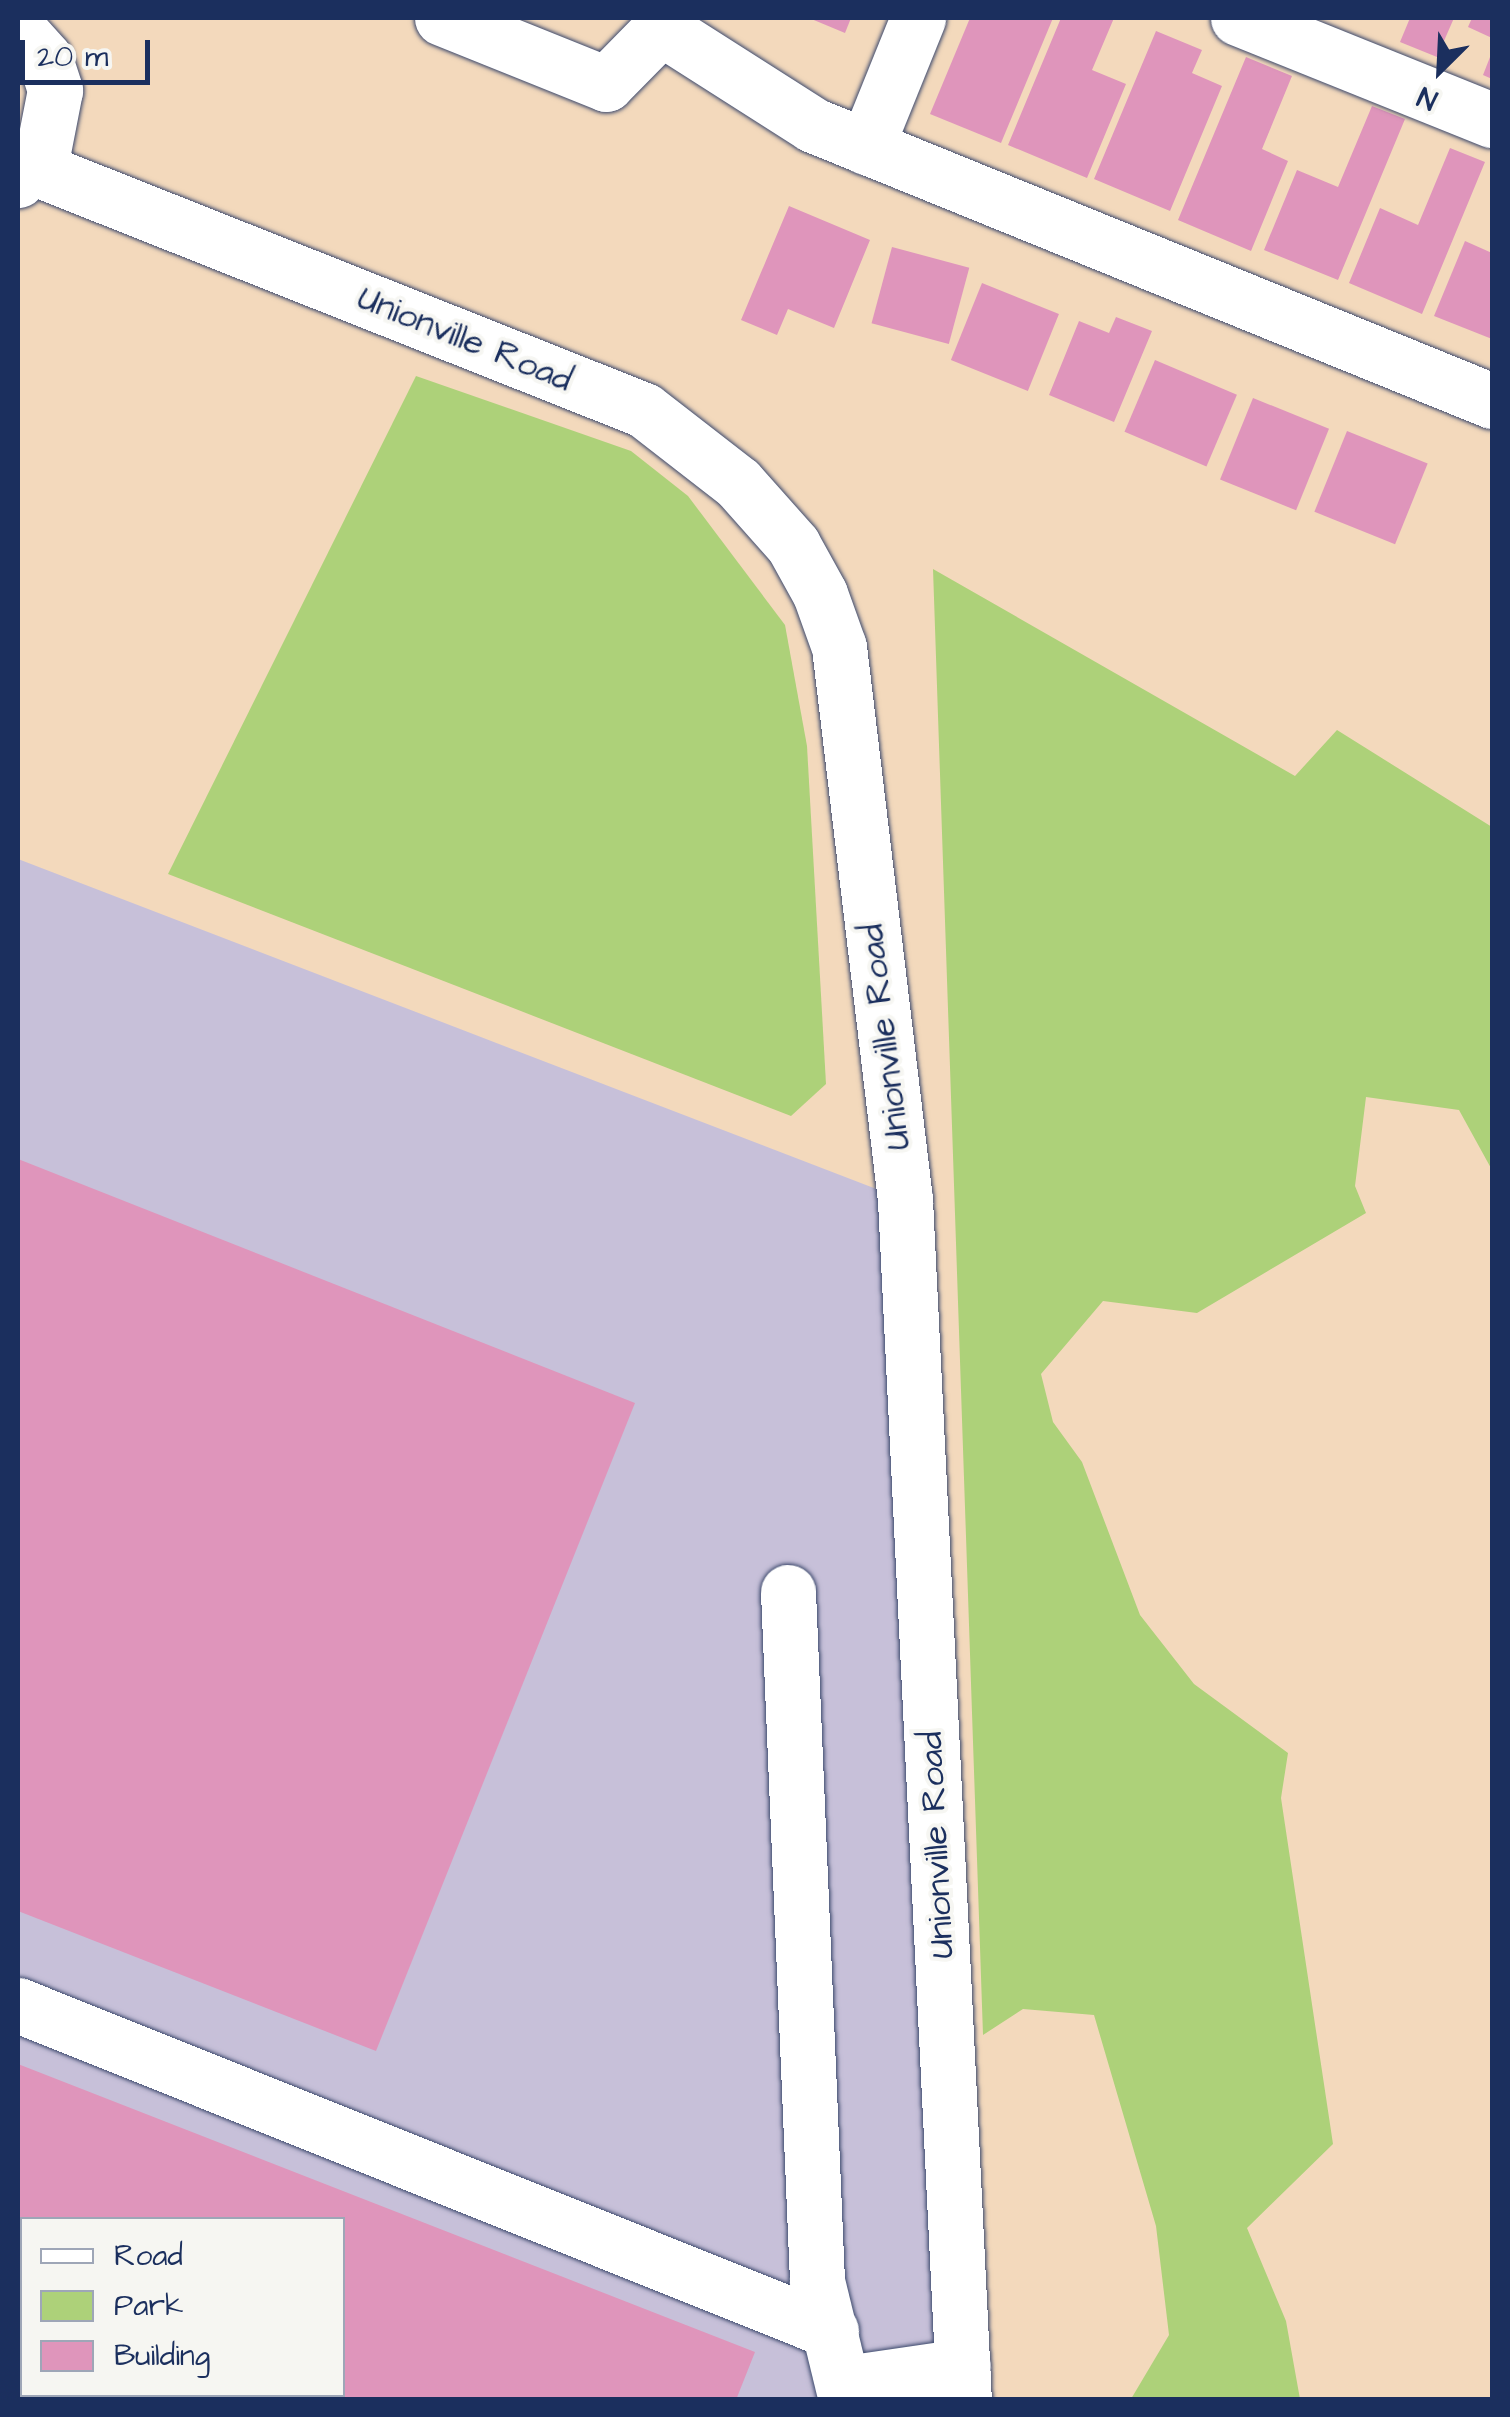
<!DOCTYPE html>
<style>
body{margin:0}
#map{position:relative;width:1510px;height:2417px;overflow:hidden;background:#f3d9bc;font-family:"Architects Daughter",sans-serif}
div>[style]{position:absolute}
.industrial>*{inset:0;background:#c7c0d9}
.green>*{inset:0;background:#add179}
.building>*{inset:0;background:#df95bb;transform-origin:0 0}
.roads{filter:drop-shadow(0 0 2px #3b486c) drop-shadow(0 0 2px #3b486c)}
.minor>*{height:55px;margin:-27.5px;padding:0 27.5px;transform-origin:27.5px;border-radius:27.5px;background:#fff}
span{translate:-50% -50%;white-space:nowrap;text-align:center;line-height:1.15;-webkit-text-stroke:8px #f6f6f2;paint-order:stroke}
.street-label{font-size:35px;color:#1b2f5e}
.frame{position:absolute;inset:0;border:20px solid #1b2f5e;pointer-events:none}
.legend{position:absolute;left:20px;top:2217px;width:325px;height:180px;box-sizing:border-box;background:#f6f6f2;border:2px solid #9ea6b7;margin:0;padding:12px 18px;list-style:none;font-size:30px;color:#1b2f5e}
.legend li{display:flex;align-items:center;gap:20px;height:50px}
.legend b{width:50px;border:2px solid #9ea6b7}
.north{position:absolute;left:1390px;top:20px;width:100px;height:100px;-webkit-text-stroke:8px #f6f6f2;paint-order:stroke;rotate:204deg;font-size:28px;font-weight:700;line-height:40px;text-align:center;color:#1b2f5e}
.north::after{content:'';display:block;margin:auto;width:35px;height:45px;background:#1b2f5e;clip-path:polygon(50% 0,100% 100%,50% 72%,0 100%)}
.scale{position:absolute;left:20px;top:40px;width:130px;height:45px;box-sizing:border-box;border:5px solid #1b2f5e;border-top:0;padding-left:12px;font-size:30px;line-height:35px;white-space:nowrap;color:#1b2f5e;-webkit-text-stroke:8px #f6f6f2;paint-order:stroke}
</style>
<div id="map">
<div class="industrial">
<i style="clip-path:polygon(evenodd,18px 859px,905px 1200px,964px 2399px,18px 2399px,18px 859px,22px 2220px,342px 2220px,342px 2394px,22px 2394px,22px 2220px)"></i>
</div>
<div class="green">
<i style="clip-path:polygon(416px 376px,631px 451px,688px 496px,785px 625px,807px 746px,826px 1084px,791px 1116px,168px 874px)"></i>
<i style="clip-path:polygon(933px 569px,1295px 776px,1337px 730px,1492px 827px,1492px 1170px,1459px 1110px,1366px 1097px,1355px 1186px,1366px 1213px,1197px 1313px,1103px 1301px,1041px 1374px,1053px 1422px,1082px 1462px,1140px 1615px,1194px 1684px,1288px 1753px,1281px 1798px,1333px 2144px,1247px 2228px,1286px 2321px,1300px 2399px,1131px 2399px,1169px 2335px,1156px 2226px,1094px 2015px,1023px 2009px,983px 2035px)"></i>
</div>
<div class="building">
<i style="clip-path:polygon(809px 18px,851px 18px,845px 33px)"></i>
<i style="clip-path:polygon(970px 18px,1053px 18px,1001px 143px,930px 114px)"></i>
<i style="clip-path:polygon(1061px 18px,1114px 18px,1092px 70px,1126px 84px,1087px 178px,1008px 145px)"></i>
<i style="clip-path:polygon(1410px 18px,1454px 18px,1437px 57px,1400px 42px)"></i>
<i style="clip-path:polygon(1472px 18px,1492px 18px,1492px 38px,1468px 27px)"></i>
<i style="clip-path:polygon(1156px 31px,1202px 50px,1192px 73px,1222px 86px,1170px 211px,1094px 179px)"></i>
<i style="clip-path:polygon(1492px 52px,1492px 79px,1483px 75px)"></i>
<i style="clip-path:polygon(1246px 57px,1292px 76px,1262px 149px,1288px 161px,1251px 251px,1178px 220px)"></i>
<i style="clip-path:polygon(1372px 106px,1405px 119px,1338px 280px,1264px 250px,1297px 170px,1338px 187px)"></i>
<i style="clip-path:polygon(1450px 148px,1485px 162px,1422px 314px,1349px 283px,1380px 208px,1418px 225px)"></i>
<i style="clip-path:polygon(789px 206px,870px 240px,834px 328px,788px 309px,777px 335px,741px 320px)"></i>
<i style="clip-path:polygon(1465px 241px,1492px 253px,1492px 339px,1434px 316px)"></i>
<i style="left:892px;top:247px;width:80px;height:79px;rotate:15deg"></i>
<i style="left:982px;top:283px;width:83px;height:83px;rotate:22deg"></i>
<i style="clip-path:polygon(1116px 317px,1152px 331px,1114px 422px,1049px 395px,1079px 321px,1109px 333px)"></i>
<i style="left:1155px;top:360px;width:89px;height:78px;rotate:23deg"></i>
<i style="left:1253px;top:398px;width:82px;height:88px;rotate:22deg"></i>
<i style="left:1347px;top:431px;width:87px;height:87px;rotate:22deg"></i>
<i style="clip-path:polygon(18px 1159px,635px 1403px,376px 2051px,18px 1911px)"></i>
<i style="clip-path:polygon(evenodd,18px 2064px,755px 2352px,736px 2400px,18px 2400px,18px 2064px,22px 2220px,342px 2220px,342px 2394px,22px 2394px,22px 2220px)"></i>
</div>
<div class="roads">
<div class="minor">
<i style="left:442px;top:18px;width:177px;rotate:21.9deg"></i>
<i style="left:606px;top:84px;width:78px;rotate:-45.5deg"></i>
<i style="left:659px;top:18px;width:10px;rotate:79deg"></i>
<i style="left:661px;top:28px;width:180px;rotate:32.5deg"></i>
<i style="left:813px;top:125px;width:733px;rotate:22.12deg"></i>
<i style="left:1238px;top:18px;width:274px;rotate:21.9deg"></i>
<i style="left:18px;top:29px;width:40px;rotate:48deg"></i>
<i style="left:45px;top:59px;width:33px;rotate:72deg"></i>
<i style="left:55px;top:90px;width:63px;rotate:101deg"></i>
<i style="left:43px;top:152px;width:38px;rotate:132deg"></i>
<i style="left:866px;top:147px;width:139px;rotate:-68deg"></i>
<i style="left:32px;top:167px;width:658px;rotate:21.66deg"></i>
<i style="left:644px;top:410px;width:119px;rotate:37.8deg"></i>
<i style="left:738px;top:483px;width:83px;rotate:48.4deg"></i>
<i style="left:793px;top:545px;width:56px;rotate:61.1deg"></i>
<i style="left:820px;top:594px;width:56px;rotate:70.3deg"></i>
<i style="left:839px;top:647px;width:557px;rotate:83.19deg"></i>
<i style="left:905px;top:1200px;width:1201px;rotate:87.19deg"></i>
<i style="left:788px;top:1592px;width:690px;rotate:87.59deg"></i>
<i style="left:817px;top:2281px;width:122px;rotate:76.3deg"></i>
<i style="left:18px;top:2005px;width:876px;rotate:21.85deg"></i>
<i style="left:846px;top:2383px;width:118px;rotate:-8.3deg"></i>
</div>
</div>
<div class="street-label">
<span style="left:465px;top:339px;rotate:22deg">Unionville Road</span>
<span style="left:885px;top:1037px;rotate:-97deg">Unionville Road</span>
<span style="left:937px;top:1845px;rotate:-93deg">Unionville Road</span>
</div>
<div class="frame"></div>
<ul class="legend">
<li><b style="height:12px;background:#fff"></b>Road</li>
<li><b style="height:28px;background:#add179"></b>Park</li>
<li><b style="height:28px;background:#df95bb"></b>Building</li>
</ul>
<div class="north">N</div>
<div class="scale">20 m</div>
</div>
